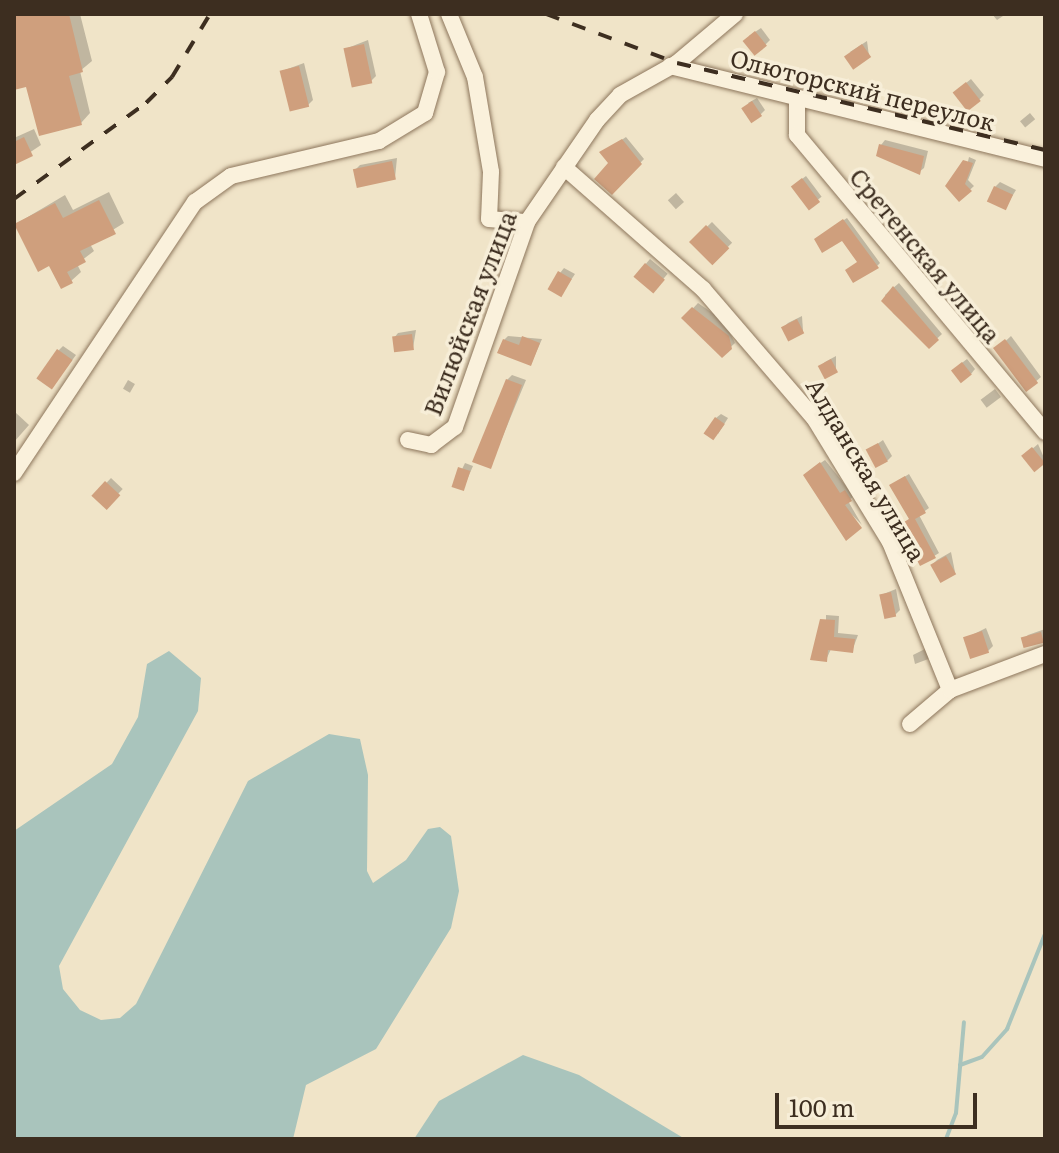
<!DOCTYPE html>
<meta charset="utf-8">
<style>
body{margin:0}
#map{position:relative;width:1059px;height:1153px;overflow:hidden;background:#f0e4c8;font-family:Literata,serif}
div>[style]{position:absolute}
.water>*{inset:0;background:#a9c4bc}
.shadow>*{inset:0;background:#0003;transform-origin:0 0}
.stream>*{height:4px;margin:-2px;padding:0 2px;transform-origin:2px;border-radius:2px;background:#a9c4bc}
.building>*{inset:0;background:#cf9f7d;transform-origin:0 0}
.roads{filter:drop-shadow(0 0 2px #8d765c) drop-shadow(0 0 2px #8d765c)}
.minor>*{height:16px;margin:-8px;padding:0 8px;transform-origin:8px;border-radius:8px;background:#faf1dc}
.rail>*{height:4px;margin-top:-2px;transform-origin:0;background:repeating-linear-gradient(90deg,#3d2e20 0 14px,transparent 0 28px)}
span{translate:-50% -50%;white-space:nowrap;text-align:center;line-height:1.15;-webkit-text-stroke:7px #f7eed8;paint-order:stroke}
.street-label{font-size:24px;color:#3d2e20}
.frame{position:absolute;inset:0;border:16px solid #3d2e20;pointer-events:none}
.scale{position:absolute;left:775px;top:1093px;width:202px;height:36px;box-sizing:border-box;border:4px solid #3d2e20;border-top:0;padding-left:10px;font-size:24px;line-height:28px;white-space:nowrap;color:#3d2e20;-webkit-text-stroke:6px #f7eed8;paint-order:stroke}
</style>
<div id="map">
<div class="water">
<i style="clip-path:polygon(169px 651px,201px 678px,198px 711px,59px 966px,63px 989px,80px 1010px,101px 1020px,120px 1018px,136px 1004px,248px 781px,329px 734px,360px 739px,368px 775px,367px 871px,373px 883px,406px 860px,428px 829px,440px 827px,451px 836px,459px 891px,451px 928px,376px 1049px,306px 1085px,293px 1139px,14px 1139px,14px 831px,112px 764px,138px 717px,147px 664px)"></i>
<i style="clip-path:polygon(523px 1055px,579px 1075px,685px 1139px,414px 1139px,439px 1101px)"></i>
</div>
<div class="shadow">
<i style="clip-path:polygon(14px 14px,80px 14px,92px 61px,80px 71px,90px 113px,81px 123px,28px 84px,14px 88px)"></i>
<i style="clip-path:polygon(992px 14px,1006px 14px,997px 20px)"></i>
<i style="clip-path:polygon(761px 28px,770px 40px,765px 45px,749px 36px)"></i>
<i style="clip-path:polygon(368px 40px,376px 76px,371px 81px,345px 49px)"></i>
<i style="clip-path:polygon(867px 41px,869px 56px,850px 52px)"></i>
<i style="clip-path:polygon(304px 63px,313px 100px,308px 105px,282px 71px)"></i>
<i style="clip-path:polygon(971px 79px,984px 95px,979px 100px,960px 88px)"></i>
<i style="clip-path:polygon(757px 98px,765px 110px,760px 115px,748px 103px)"></i>
<i style="left:1030px;top:113px;width:8px;height:13px;rotate:50deg"></i>
<i style="clip-path:polygon(34px 129px,41px 145px,14px 163px,14px 138px)"></i>
<i style="clip-path:polygon(626px 137px,644px 159px,612px 192px,611px 163px,602px 153px)"></i>
<i style="clip-path:polygon(885px 140px,928px 151px,924px 168px,919px 172px,881px 145px)"></i>
<i style="clip-path:polygon(969px 157px,976px 160px,968px 180px,974px 186px,959px 200px)"></i>
<i style="clip-path:polygon(397px 158px,395px 178px,355px 170px,360px 165px)"></i>
<i style="left:806px;top:176px;width:26px;height:16px;rotate:53deg"></i>
<i style="clip-path:polygon(1000px 182px,1016px 190px,1005px 208px,995px 187px)"></i>
<i style="clip-path:polygon(109px 192px,124px 223px,90px 244px,94px 251px,77px 264px,81px 272px,71px 281px,16px 224px,65px 195px,73px 210px)"></i>
<i style="left:676px;top:193px;width:12px;height:11px;rotate:48deg"></i>
<i style="clip-path:polygon(847px 218px,880px 263px,877px 266px,859px 262px,843px 238px,820px 236px)"></i>
<i style="left:712px;top:222px;width:29px;height:28px;rotate:46deg"></i>
<i style="left:650px;top:259px;width:23px;height:22px;rotate:40deg"></i>
<i style="clip-path:polygon(564px 268px,575px 274px,561px 295px,560px 273px)"></i>
<i style="clip-path:polygon(899px 283px,942px 334px,929px 346px,893px 313px,885px 295px)"></i>
<i style="clip-path:polygon(698px 303px,724px 321px,735px 343px,722px 355px,684px 318px)"></i>
<i style="left:972px;top:305px;width:13px;height:13px;rotate:48deg"></i>
<i style="clip-path:polygon(802px 316px,803px 331px,783px 328px,788px 323px)"></i>
<i style="clip-path:polygon(416px 330px,413px 348px,394px 338px,398px 333px)"></i>
<i style="clip-path:polygon(508px 336px,542px 339px,531px 364px,504px 340px)"></i>
<i style="clip-path:polygon(1011px 336px,1041px 377px,1027px 389px,996px 350px)"></i>
<i style="clip-path:polygon(63px 346px,76px 355px,56px 382px,59px 350px)"></i>
<i style="clip-path:polygon(836px 356px,836px 371px,820px 367px,825px 362px)"></i>
<i style="clip-path:polygon(967px 359px,975px 369px,971px 374px,958px 366px)"></i>
<i style="clip-path:polygon(512px 375px,526px 380px,490px 467px,507px 380px)"></i>
<i style="left:128px;top:380px;width:8px;height:10px;rotate:30deg"></i>
<i style="left:995px;top:389px;width:10px;height:18px;rotate:53deg"></i>
<i style="clip-path:polygon(15px 412px,29px 425px,14px 442px,14px 413px)"></i>
<i style="clip-path:polygon(721px 414px,728px 418px,718px 434px,716px 418px)"></i>
<i style="clip-path:polygon(883px 440px,892px 456px,887px 461px,869px 450px)"></i>
<i style="clip-path:polygon(1038px 444px,1045px 460px,1034px 469px,1024px 456px)"></i>
<i style="clip-path:polygon(825px 460px,854px 496px,848px 501px,862px 525px,809px 471px)"></i>
<i style="clip-path:polygon(465px 463px,473px 466px,463px 489px,454px 486px)"></i>
<i style="clip-path:polygon(909px 474px,929px 508px,919px 515px,939px 553px,921px 564px,901px 525px,911px 518px,896px 482px)"></i>
<i style="left:111px;top:478px;width:16px;height:24px;rotate:43deg"></i>
<i style="clip-path:polygon(951px 552px,955px 572px,933px 564px,937px 560px)"></i>
<i style="clip-path:polygon(896px 589px,900px 610px,895px 615px,881px 595px)"></i>
<i style="clip-path:polygon(826px 615px,839px 616px,838px 633px,858px 635px,852px 651px,831px 649px,826px 660px)"></i>
<i style="clip-path:polygon(986px 628px,993px 646px,988px 651px,966px 638px)"></i>
<i style="clip-path:polygon(1045px 629px,1043px 642px,1024px 639px,1028px 635px)"></i>
<i style="clip-path:polygon(927px 648px,931px 658px,915px 664px,913px 655px)"></i>
</div>
<div class="stream">
<i style="left:960px;top:1065px;width:23px;rotate:-20deg"></i>
<i style="left:982px;top:1057px;width:38px;rotate:-48deg"></i>
<i style="left:1007px;top:1029px;width:102px;rotate:-68.2deg"></i>
<i style="left:946px;top:1139px;width:28px;rotate:-69deg"></i>
<i style="left:956px;top:1113px;width:91px;rotate:-85deg"></i>
</div>
<div class="building">
<i style="clip-path:polygon(14px 14px,69px 14px,83px 72px,69px 76px,82px 125px,39px 136px,26px 87px,14px 90px)"></i>
<i style="left:755px;top:31px;width:19px;height:16px;rotate:51deg"></i>
<i style="left:364px;top:44px;width:40px;height:21px;rotate:78deg"></i>
<i style="left:862px;top:44px;width:16px;height:22px;rotate:55deg"></i>
<i style="left:299px;top:66px;width:42px;height:20px;rotate:76deg"></i>
<i style="left:966px;top:82px;width:24px;height:17px;rotate:52deg"></i>
<i style="left:752px;top:101px;width:18px;height:13px;rotate:56deg"></i>
<i style="clip-path:polygon(24px 137px,33px 156px,14px 165px,14px 142px)"></i>
<i style="clip-path:polygon(622px 139px,642px 164px,612px 195px,594px 179px,608px 163px,599px 152px)"></i>
<i style="clip-path:polygon(879px 144px,924px 156px,920px 175px,876px 156px)"></i>
<i style="clip-path:polygon(963px 160px,973px 163px,965px 184px,972px 191px,959px 202px,945px 186px)"></i>
<i style="left:392px;top:161px;width:19px;height:40px;rotate:78deg"></i>
<i style="left:802px;top:178px;width:30px;height:14px;rotate:53deg"></i>
<i style="left:994px;top:186px;width:21px;height:17px;rotate:25deg"></i>
<i style="clip-path:polygon(99px 200px,116px 234px,80px 251px,86px 262px,67px 272px,73px 283px,61px 289px,49px 266px,38px 272px,14px 224px,55px 203px,63px 218px)"></i>
<i style="clip-path:polygon(843px 219px,879px 268px,853px 283px,845px 270px,857px 262px,842px 241px,822px 253px,814px 239px)"></i>
<i style="left:706px;top:225px;width:33px;height:24px;rotate:45deg"></i>
<i style="left:645px;top:263px;width:26px;height:18px;rotate:40deg"></i>
<i style="left:558px;top:271px;width:16px;height:21px;rotate:30deg"></i>
<i style="clip-path:polygon(893px 286px,939px 340px,929px 349px,881px 301px)"></i>
<i style="clip-path:polygon(692px 307px,729px 336px,732px 349px,722px 358px,681px 318px)"></i>
<i style="left:797px;top:319px;width:16px;height:18px;rotate:63deg"></i>
<i style="left:412px;top:334px;width:16px;height:20px;rotate:83deg"></i>
<i style="clip-path:polygon(522px 336px,540px 343px,531px 366px,497px 353px,503px 339px,519px 345px)"></i>
<i style="left:1005px;top:339px;width:55px;height:15px;rotate:53deg"></i>
<i style="left:57px;top:349px;width:19px;height:36px;rotate:35deg"></i>
<i style="left:831px;top:359px;width:15px;height:15px;rotate:62deg"></i>
<i style="left:962px;top:362px;width:16px;height:14px;rotate:52deg"></i>
<i style="clip-path:polygon(506px 379px,522px 385px,491px 469px,472px 462px)"></i>
<i style="left:715px;top:417px;width:12px;height:20px;rotate:35deg"></i>
<i style="left:878px;top:443px;width:21px;height:14px;rotate:62deg"></i>
<i style="left:1032px;top:447px;width:21px;height:14px;rotate:51deg"></i>
<i style="clip-path:polygon(820px 462px,840px 493px,845px 490px,852px 501px,845px 505px,862px 528px,846px 541px,803px 475px)"></i>
<i style="left:458px;top:467px;width:13px;height:21px;rotate:18deg"></i>
<i style="clip-path:polygon(905px 476px,926px 513px,915px 519px,936px 558px,920px 566px,899px 525px,909px 519px,889px 485px)"></i>
<i style="left:105px;top:481px;width:21px;height:20px;rotate:43deg"></i>
<i style="left:946px;top:556px;width:21px;height:18px;rotate:61deg"></i>
<i style="left:891px;top:592px;width:25px;height:12px;rotate:78deg"></i>
<i style="clip-path:polygon(820px 619px,835px 620px,834px 637px,855px 639px,853px 653px,828px 650px,827px 662px,810px 660px)"></i>
<i style="left:982px;top:631px;width:23px;height:20px;rotate:72deg"></i>
<i style="left:1041px;top:632px;width:11px;height:21px;rotate:75deg"></i>
</div>
<div class="roads">
<div class="minor">
<i style="left:449px;top:14px;width:68px;rotate:67.6deg"></i>
<i style="left:475px;top:77px;width:96px;rotate:80.4deg"></i>
<i style="left:491px;top:172px;width:47px;rotate:92.4deg"></i>
<i style="left:489px;top:219px;width:38px;rotate:5deg"></i>
<i style="left:670px;top:66px;width:386px;rotate:13.9deg"></i>
<i style="left:797px;top:98px;width:37px;rotate:90deg"></i>
<i style="left:797px;top:135px;width:387px;rotate:50.1deg"></i>
<i style="left:564px;top:167px;width:185px;rotate:41.3deg"></i>
<i style="left:703px;top:289px;width:170px;rotate:49.3deg"></i>
<i style="left:814px;top:418px;width:145px;rotate:58.5deg"></i>
<i style="left:890px;top:542px;width:160px;rotate:67.9deg"></i>
<i style="left:408px;top:440px;width:24px;rotate:12deg"></i>
<i style="left:431px;top:445px;width:30px;rotate:-37deg"></i>
<i style="left:455px;top:427px;width:217px;rotate:-70.6deg"></i>
<i style="left:527px;top:222px;width:124px;rotate:-55.5deg"></i>
<i style="left:597px;top:120px;width:34px;rotate:-47deg"></i>
<i style="left:620px;top:95px;width:65px;rotate:-29.3deg"></i>
<i style="left:677px;top:63px;width:76px;rotate:-40.2deg"></i>
<i style="left:14px;top:473px;width:326px;rotate:-56.3deg"></i>
<i style="left:195px;top:202px;width:44px;rotate:-35.8deg"></i>
<i style="left:231px;top:176px;width:152px;rotate:-13.3deg"></i>
<i style="left:379px;top:141px;width:54px;rotate:-31.3deg"></i>
<i style="left:425px;top:113px;width:43px;rotate:-73.7deg"></i>
<i style="left:437px;top:72px;width:61px;rotate:-107.2deg"></i>
<i style="left:910px;top:724px;width:52px;rotate:-40.4deg"></i>
<i style="left:950px;top:690px;width:102px;rotate:-20.8deg"></i>
</div>
</div>
<div class="rail">
<i style="left:546px;top:14px;width:140px;rotate:20.5deg"></i>
<i style="left:677px;top:63px;width:378px;rotate:13.3deg"></i>
<i style="left:14px;top:199px;width:163px;rotate:-36deg"></i>
<i style="left:146px;top:103px;width:37px;rotate:-45deg"></i>
<i style="left:172px;top:77px;width:74px;rotate:-58.9deg"></i>
</div>
<div class="street-label">
<span style="left:863px;top:89px;rotate:14deg">Олюторский переулок</span>
<span style="left:926px;top:255px;rotate:50deg">Сретенская улица</span>
<span style="left:469px;top:313px;rotate:-69deg">Вилюйская улица</span>
<span style="left:867px;top:469px;rotate:59deg">Алданская улица</span>
</div>
<div class="frame"></div>
<div class="scale">100 m</div>
</div>
